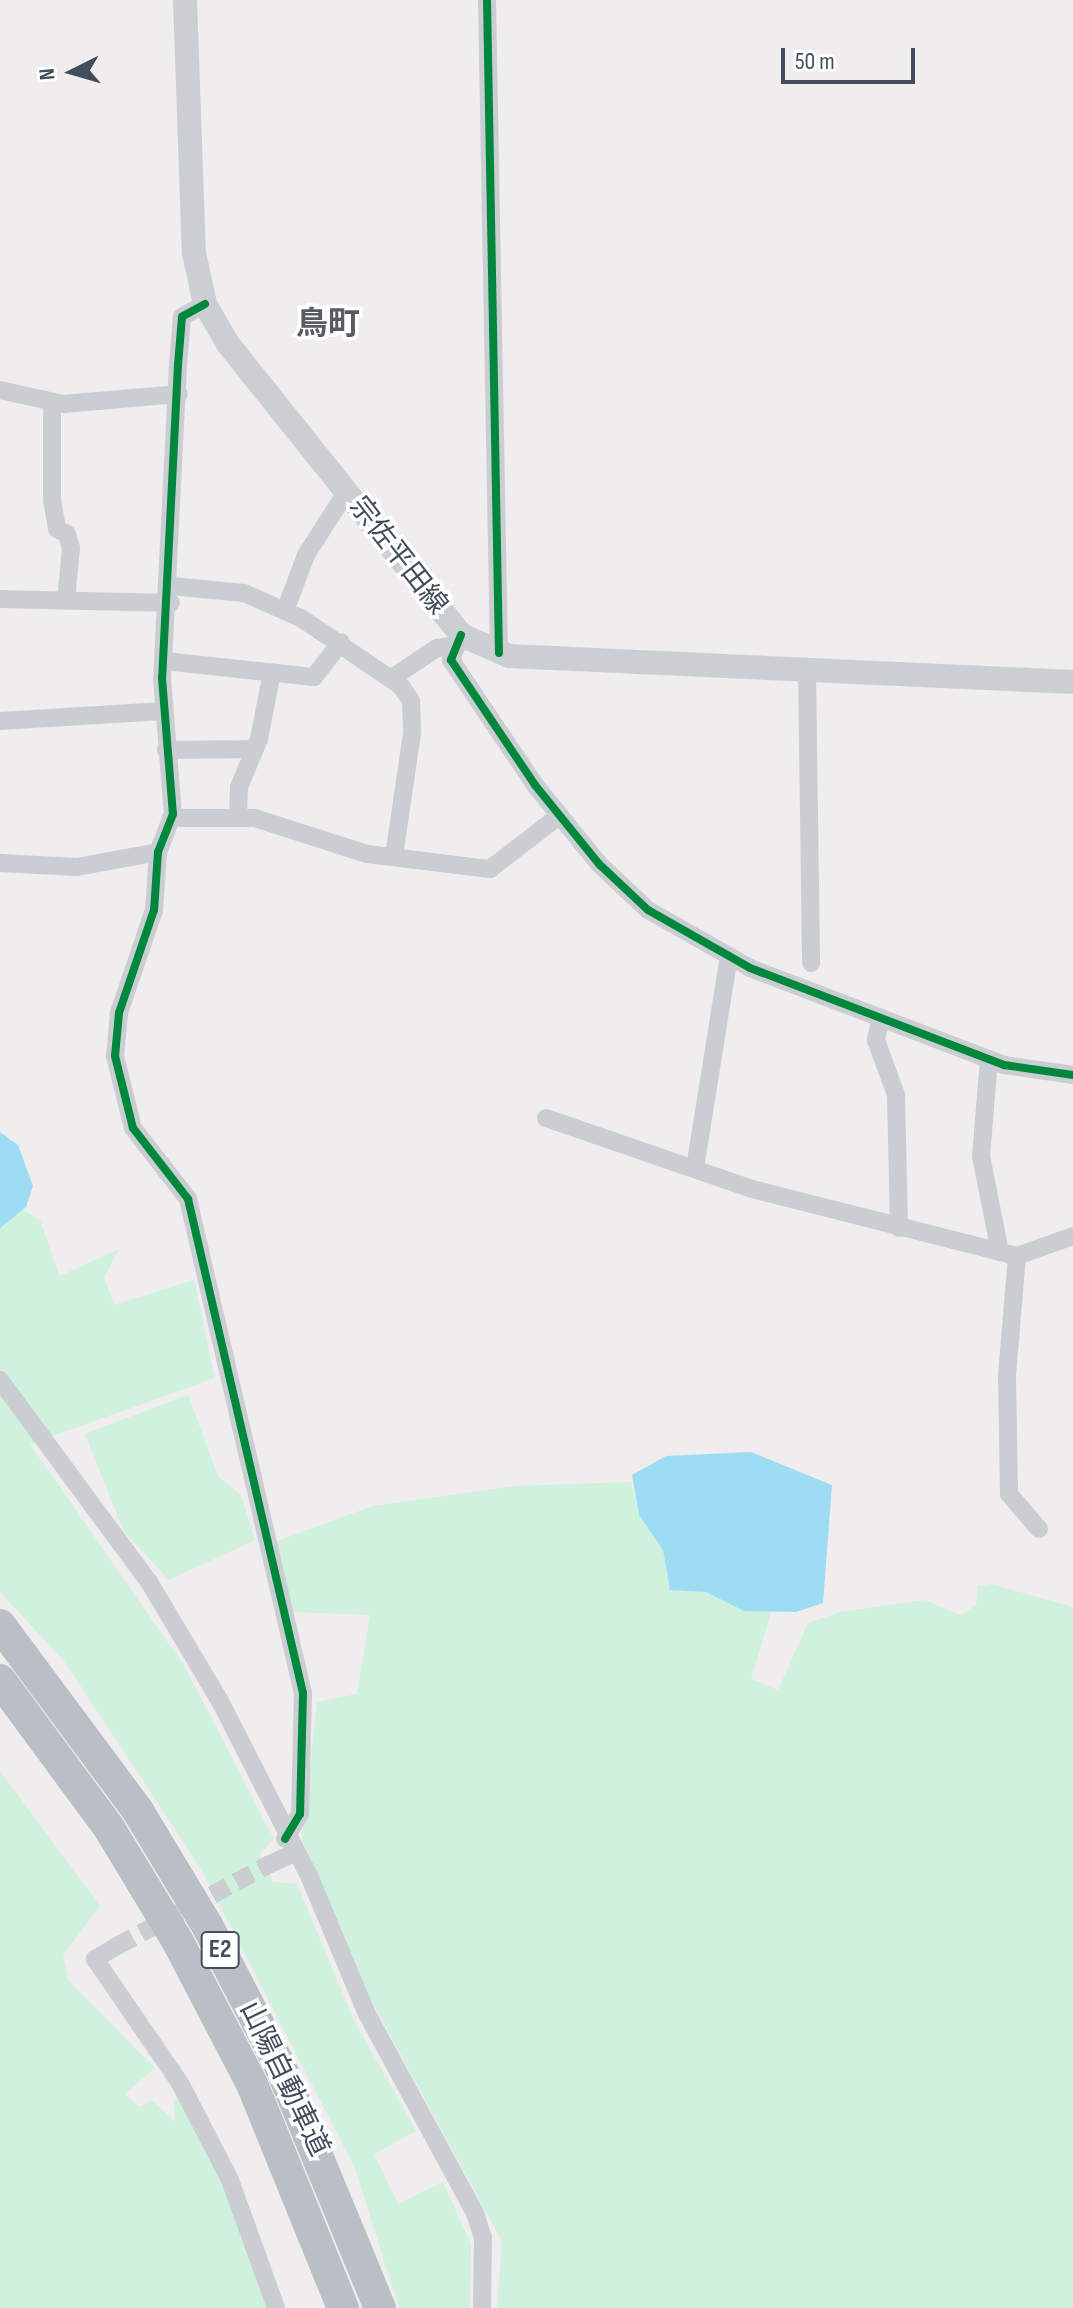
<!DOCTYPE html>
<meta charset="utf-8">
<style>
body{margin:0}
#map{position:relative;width:1073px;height:2308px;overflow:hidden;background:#efeded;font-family:"Sofia Sans Condensed","Noto Sans JP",sans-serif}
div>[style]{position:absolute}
.green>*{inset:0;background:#cff1de}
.water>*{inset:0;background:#9edcf4}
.minor-tunnel>*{height:18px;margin-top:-9px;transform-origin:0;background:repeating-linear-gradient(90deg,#cccdd0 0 18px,transparent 0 27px)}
.minor>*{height:18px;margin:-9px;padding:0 9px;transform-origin:9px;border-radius:9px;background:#caced2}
.secondary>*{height:24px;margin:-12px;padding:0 12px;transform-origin:12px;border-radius:12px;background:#cbced3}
.motorway>*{height:32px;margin:-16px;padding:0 16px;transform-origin:16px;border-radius:16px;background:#babfc6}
.cycleway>*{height:8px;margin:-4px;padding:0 4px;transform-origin:4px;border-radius:4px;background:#00873e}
span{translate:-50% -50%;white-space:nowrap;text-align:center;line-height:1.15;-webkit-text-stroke:7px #fff;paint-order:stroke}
.shield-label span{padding:2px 6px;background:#fff;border:2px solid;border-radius:6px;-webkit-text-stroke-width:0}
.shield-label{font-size:26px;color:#424e5c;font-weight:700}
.street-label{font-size:28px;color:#424e5c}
.quarter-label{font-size:32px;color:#585c62;font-weight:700}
.north{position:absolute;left:32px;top:32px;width:80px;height:80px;-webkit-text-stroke:6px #fff;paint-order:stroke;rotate:265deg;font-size:22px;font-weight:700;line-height:32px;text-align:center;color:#424e5c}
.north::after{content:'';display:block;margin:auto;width:28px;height:36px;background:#424e5c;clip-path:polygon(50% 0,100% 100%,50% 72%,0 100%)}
.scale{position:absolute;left:781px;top:48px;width:134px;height:36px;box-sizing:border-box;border:4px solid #424e5c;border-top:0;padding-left:10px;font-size:24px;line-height:28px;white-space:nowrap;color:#424e5c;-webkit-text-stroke:6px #fff;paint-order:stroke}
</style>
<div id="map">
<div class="green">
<i style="clip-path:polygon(0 1196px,40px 1220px,60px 1276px,119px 1249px,104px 1277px,114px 1305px,194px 1280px,215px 1378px,30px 1444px,185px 1667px,274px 1839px,260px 1854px,273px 1882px,297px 1884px,354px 2020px,416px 2131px,374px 2154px,398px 2204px,443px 2182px,471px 2244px,470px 2308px,399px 2308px,355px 2168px,201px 1869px,64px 1661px,0 1592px)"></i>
<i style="clip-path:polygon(188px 1395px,218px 1476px,241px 1495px,255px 1540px,169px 1580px,124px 1532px,85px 1434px)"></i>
<i style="clip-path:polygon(631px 1482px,639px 1515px,663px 1550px,670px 1590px,706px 1592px,744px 1611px,772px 1610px,751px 1679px,778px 1690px,808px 1623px,841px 1612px,924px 1600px,961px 1615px,976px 1605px,978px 1586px,991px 1584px,1073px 1607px,1073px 2308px,497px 2308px,502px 2241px,370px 1998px,302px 1839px,317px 1702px,357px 1694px,370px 1615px,293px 1612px,275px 1542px,373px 1506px,515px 1486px)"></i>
<i style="clip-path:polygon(0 1771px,100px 1906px,63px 1955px,68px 1980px,155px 2068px,125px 2094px,139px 2107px,152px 2100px,175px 2122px,174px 2100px,184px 2097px,225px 2178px,270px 2308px,0 2308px)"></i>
</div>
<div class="water">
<i style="clip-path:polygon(0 1132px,18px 1145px,33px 1186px,26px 1207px,0 1228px)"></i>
<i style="clip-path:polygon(751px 1452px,832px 1485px,823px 1603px,796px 1612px,744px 1611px,706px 1592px,670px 1590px,663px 1550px,639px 1515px,632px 1475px,666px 1456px)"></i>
</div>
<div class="minor-tunnel">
<i style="left:117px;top:1946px;width:174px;rotate:-28.2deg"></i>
</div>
<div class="minor">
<i style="left:487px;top:0;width:653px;rotate:88.95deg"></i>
<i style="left:205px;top:304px;width:26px;rotate:151deg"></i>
<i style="left:182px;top:317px;width:48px;rotate:94.8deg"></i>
<i style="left:178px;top:365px;width:313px;rotate:92.9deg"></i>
<i style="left:162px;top:678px;width:136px;rotate:85.4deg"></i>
<i style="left:173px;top:814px;width:41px;rotate:111.5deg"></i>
<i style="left:158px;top:852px;width:58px;rotate:93.9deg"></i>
<i style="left:154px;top:910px;width:109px;rotate:108.8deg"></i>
<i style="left:119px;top:1013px;width:43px;rotate:95.3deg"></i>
<i style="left:115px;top:1056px;width:74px;rotate:76deg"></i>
<i style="left:133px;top:1128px;width:90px;rotate:52.2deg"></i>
<i style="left:188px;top:1199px;width:507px;rotate:76.9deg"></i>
<i style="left:303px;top:1693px;width:121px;rotate:91.4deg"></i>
<i style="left:300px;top:1814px;width:29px;rotate:121deg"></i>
<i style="left:0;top:390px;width:65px;rotate:12.5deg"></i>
<i style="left:63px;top:404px;width:116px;rotate:-4.9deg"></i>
<i style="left:52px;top:402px;width:98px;rotate:90deg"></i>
<i style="left:52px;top:500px;width:29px;rotate:80deg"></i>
<i style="left:57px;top:529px;width:11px;rotate:27deg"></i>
<i style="left:67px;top:534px;width:15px;rotate:74deg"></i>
<i style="left:71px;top:548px;width:53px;rotate:95.4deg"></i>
<i style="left:171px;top:586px;width:73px;rotate:5.5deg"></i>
<i style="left:244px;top:593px;width:62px;rotate:23.7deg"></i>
<i style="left:301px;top:618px;width:121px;rotate:34.2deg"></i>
<i style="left:401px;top:686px;width:18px;rotate:56deg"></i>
<i style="left:411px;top:701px;width:32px;rotate:88deg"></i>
<i style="left:412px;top:733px;width:125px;rotate:98.3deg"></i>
<i style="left:0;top:599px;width:171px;rotate:1.3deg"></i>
<i style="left:285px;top:611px;width:60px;rotate:-69.4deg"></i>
<i style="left:306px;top:555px;width:76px;rotate:-57.4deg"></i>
<i style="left:461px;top:635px;width:27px;rotate:112deg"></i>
<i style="left:451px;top:660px;width:151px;rotate:56.1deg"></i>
<i style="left:535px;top:785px;width:102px;rotate:51deg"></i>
<i style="left:599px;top:864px;width:67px;rotate:43.2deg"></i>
<i style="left:648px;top:910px;width:117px;rotate:29.6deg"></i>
<i style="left:750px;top:968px;width:272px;rotate:20.9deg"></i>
<i style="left:1004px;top:1065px;width:70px;rotate:8.2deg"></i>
<i style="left:164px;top:661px;width:151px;rotate:6.1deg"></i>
<i style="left:314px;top:677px;width:44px;rotate:-52.4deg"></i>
<i style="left:807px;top:671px;width:292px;rotate:89.2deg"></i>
<i style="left:392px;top:678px;width:54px;rotate:-33.7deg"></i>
<i style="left:437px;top:648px;width:19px;rotate:-9deg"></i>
<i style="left:0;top:721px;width:163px;rotate:-3.5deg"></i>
<i style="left:166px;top:750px;width:89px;rotate:-0.6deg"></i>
<i style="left:238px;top:817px;width:30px;rotate:-88deg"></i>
<i style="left:239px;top:787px;width:52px;rotate:-67.4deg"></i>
<i style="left:259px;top:739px;width:68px;rotate:-79deg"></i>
<i style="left:171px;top:818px;width:84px"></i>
<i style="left:255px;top:818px;width:118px;rotate:17.8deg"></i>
<i style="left:367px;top:854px;width:124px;rotate:7deg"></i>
<i style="left:490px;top:869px;width:88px;rotate:-37.6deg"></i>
<i style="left:0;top:863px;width:77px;rotate:3deg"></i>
<i style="left:77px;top:867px;width:82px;rotate:-10.5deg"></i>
<i style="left:881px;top:1018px;width:23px;rotate:103deg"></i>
<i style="left:876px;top:1040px;width:59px;rotate:70deg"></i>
<i style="left:896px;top:1095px;width:133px;rotate:88.7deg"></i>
<i style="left:989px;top:1059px;width:97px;rotate:94.7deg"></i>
<i style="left:981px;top:1156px;width:98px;rotate:78.8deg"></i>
<i style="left:546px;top:1118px;width:218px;rotate:19deg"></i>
<i style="left:752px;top:1189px;width:273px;rotate:14.2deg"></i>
<i style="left:1017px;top:1256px;width:59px;rotate:-19.7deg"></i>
<i style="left:695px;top:1168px;width:215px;rotate:-80.9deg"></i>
<i style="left:1017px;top:1256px;width:120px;rotate:94.8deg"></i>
<i style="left:1007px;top:1376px;width:118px;rotate:89deg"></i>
<i style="left:1009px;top:1494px;width:46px;rotate:49.4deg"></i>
<i style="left:0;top:1380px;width:251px;rotate:53.6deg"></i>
<i style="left:149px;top:1582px;width:139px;rotate:59.2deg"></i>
<i style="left:220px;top:1701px;width:199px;rotate:63deg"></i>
<i style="left:310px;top:1878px;width:147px;rotate:67.3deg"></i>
<i style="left:367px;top:2014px;width:226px;rotate:61.5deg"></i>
<i style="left:475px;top:2213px;width:25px;rotate:72deg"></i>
<i style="left:483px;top:2237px;width:71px;rotate:90.8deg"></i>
<i style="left:270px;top:1864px;width:24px;rotate:-24deg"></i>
<i style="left:117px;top:1946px;width:26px;rotate:149deg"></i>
<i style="left:95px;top:1959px;width:150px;rotate:55.6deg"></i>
<i style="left:180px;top:2083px;width:109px;rotate:62.7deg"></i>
<i style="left:230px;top:2180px;width:136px;rotate:70.2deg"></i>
</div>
<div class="secondary">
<i style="left:185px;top:0;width:253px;rotate:88deg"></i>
<i style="left:194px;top:253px;width:52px;rotate:77.8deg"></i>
<i style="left:205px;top:304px;width:46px;rotate:60.1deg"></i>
<i style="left:228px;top:344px;width:373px;rotate:51.3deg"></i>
<i style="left:461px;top:635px;width:52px;rotate:23.6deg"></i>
<i style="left:509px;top:656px;width:565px;rotate:2.64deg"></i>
</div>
<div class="motorway">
<i style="left:0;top:1625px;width:232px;rotate:53.4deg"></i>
<i style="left:138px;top:1811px;width:135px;rotate:58.9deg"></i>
<i style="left:208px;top:1927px;width:159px;rotate:62.6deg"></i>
<i style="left:281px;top:2068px;width:260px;rotate:67.6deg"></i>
<i style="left:0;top:1680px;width:184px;rotate:53.6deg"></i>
<i style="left:109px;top:1828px;width:133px;rotate:58.8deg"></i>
<i style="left:178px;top:1942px;width:160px;rotate:62.5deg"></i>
<i style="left:252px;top:2084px;width:242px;rotate:67.9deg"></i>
</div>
<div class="cycleway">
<i style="left:487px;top:0;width:653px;rotate:88.95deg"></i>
<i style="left:205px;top:304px;width:26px;rotate:151deg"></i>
<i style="left:182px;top:317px;width:48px;rotate:94.8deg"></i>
<i style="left:178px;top:365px;width:313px;rotate:92.9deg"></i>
<i style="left:162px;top:678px;width:136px;rotate:85.4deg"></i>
<i style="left:173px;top:814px;width:41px;rotate:111.5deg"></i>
<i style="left:158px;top:852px;width:58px;rotate:93.9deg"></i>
<i style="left:154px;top:910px;width:109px;rotate:108.8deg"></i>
<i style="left:119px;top:1013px;width:43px;rotate:95.3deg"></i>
<i style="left:115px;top:1056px;width:74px;rotate:76deg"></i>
<i style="left:133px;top:1128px;width:90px;rotate:52.2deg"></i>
<i style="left:188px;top:1199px;width:507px;rotate:76.9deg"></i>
<i style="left:303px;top:1693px;width:121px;rotate:91.4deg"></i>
<i style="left:300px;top:1814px;width:29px;rotate:121deg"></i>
<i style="left:461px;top:635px;width:27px;rotate:112deg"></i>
<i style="left:451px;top:660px;width:151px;rotate:56.1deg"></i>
<i style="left:535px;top:785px;width:102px;rotate:51deg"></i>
<i style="left:599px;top:864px;width:67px;rotate:43.2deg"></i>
<i style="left:648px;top:910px;width:117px;rotate:29.6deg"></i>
<i style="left:750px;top:968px;width:272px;rotate:20.9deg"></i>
<i style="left:1004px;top:1065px;width:70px;rotate:8.2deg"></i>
</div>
<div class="shield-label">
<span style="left:220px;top:1950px">E2</span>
</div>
<div class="street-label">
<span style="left:398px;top:556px;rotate:52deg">宗佐平田線</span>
<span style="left:284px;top:2079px;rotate:64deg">山陽自動車道</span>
</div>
<div class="quarter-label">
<span style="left:328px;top:325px">鳥町</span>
</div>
<div class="north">N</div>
<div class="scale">50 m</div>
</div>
